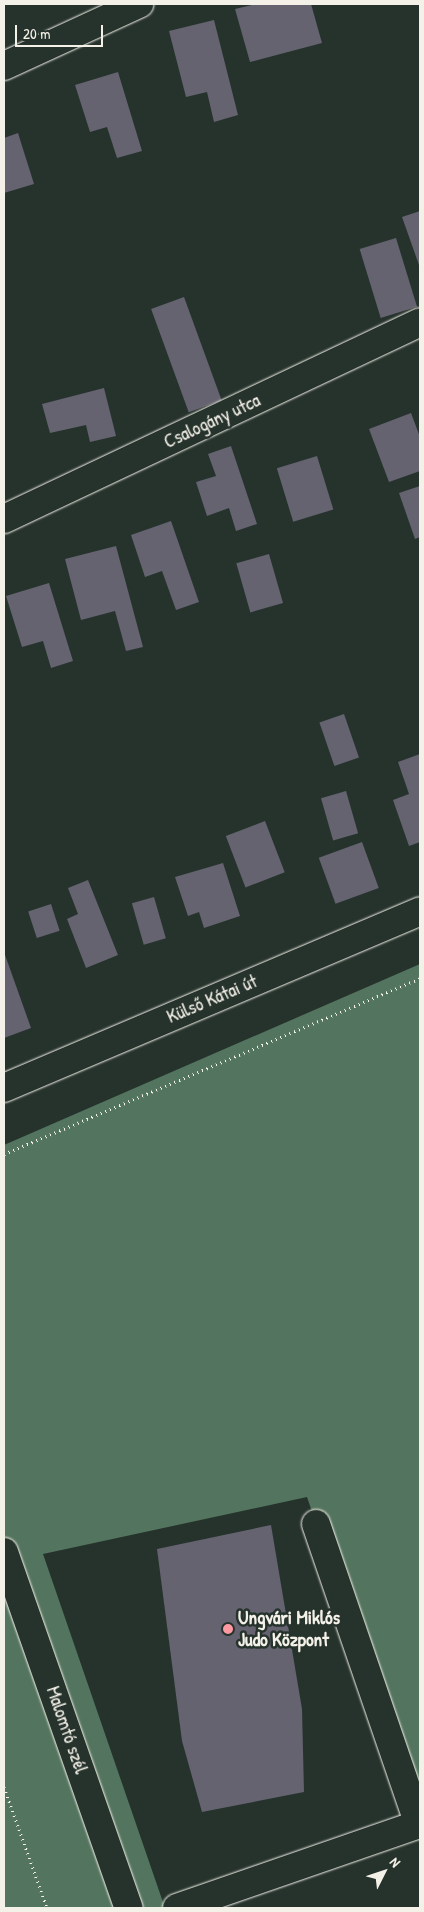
<!DOCTYPE html>
<meta charset="utf-8">
<style>
body{margin:0}
#map{position:relative;width:424px;height:1912px;overflow:hidden;background:#26332d;font-family:"Patrick Hand",sans-serif}
div>[style]{position:absolute}
.green>*{inset:0;background:#53745e}
.building>*{inset:0;background:#64636f;transform-origin:0 0}
.path>*{height:3px;margin-top:-1.5px;transform-origin:0;background:repeating-linear-gradient(90deg,#f4f1e8 0 1px,transparent 0 5px)}
.roads{filter:drop-shadow(0 0 1px #f4f1e8) drop-shadow(0 0 1px #f4f1e8)}
.minor>*{height:28px;margin:-14px;padding:0 14px;transform-origin:14px;border-radius:14px;background:#26332d}
.major>*{height:28px;margin:-14px;padding:0 14px;transform-origin:14px;border-radius:14px;background:#26332d}
.dots>*{width:14px;height:14px;translate:-50% -50%;box-sizing:border-box;border:2px solid #26332d;border-radius:50%}
span{translate:-50% -50%;white-space:nowrap;text-align:center;line-height:1.15;-webkit-text-stroke:5px #26332d;paint-order:stroke}
.street-label{font-size:19px;color:#f4f1e8}
.poi-label{font-size:19px;color:#f4f1e8;font-weight:700}
.left{translate:0 -50%;text-align:left}
.frame{position:absolute;inset:0;border:5px solid #f4f1e8;pointer-events:none}
.north{position:absolute;left:359px;top:1847px;width:50px;height:50px;-webkit-text-stroke:4px #26332d;paint-order:stroke;rotate:49deg;font-size:14px;font-weight:700;line-height:20px;text-align:center;color:#f4f1e8}
.north::after{content:'';display:block;margin:auto;width:18px;height:22px;background:#f4f1e8;clip-path:polygon(50% 0,100% 100%,50% 72%,0 100%)}
.scale{position:absolute;left:15px;top:25px;width:88px;height:22px;box-sizing:border-box;border:2px solid #f4f1e8;border-top:0;padding-left:6px;font-size:15px;line-height:18px;white-space:nowrap;color:#f4f1e8;-webkit-text-stroke:4px #26332d;paint-order:stroke}
</style>
<div id="map">
<div class="green">
<i style="clip-path:polygon(420px 964px,420px 1806px,413px 1809px,307px 1497px,43px 1554px,165px 1908px,4px 1908px,4px 1145px)"></i>
</div>
<div class="building">
<i style="clip-path:polygon(256px 4px,311px 4px,322px 43px,250px 62px,235px 9px)"></i>
<i style="clip-path:polygon(214px 20px,238px 115px,214px 122px,207px 92px,186px 97px,169px 31px)"></i>
<i style="clip-path:polygon(118px 72px,142px 151px,117px 158px,107px 127px,90px 132px,75px 85px)"></i>
<i style="clip-path:polygon(18px 133px,34px 184px,4px 193px,4px 138px)"></i>
<i style="clip-path:polygon(420px 211px,420px 265px,419px 265px,402px 217px)"></i>
<i style="left:396px;top:238px;width:72px;height:38px;rotate:73deg"></i>
<i style="left:184px;top:297px;width:110px;height:35px;rotate:70deg"></i>
<i style="clip-path:polygon(104px 388px,116px 436px,90px 442px,86px 425px,50px 433px,42px 404px)"></i>
<i style="clip-path:polygon(411px 413px,420px 437px,420px 471px,389px 482px,369px 429px)"></i>
<i style="clip-path:polygon(231px 446px,257px 524px,236px 531px,229px 508px,207px 516px,196px 482px,216px 476px,208px 454px)"></i>
<i style="left:317px;top:456px;width:56px;height:42px;rotate:73deg"></i>
<i style="clip-path:polygon(420px 486px,420px 537px,415px 539px,399px 493px)"></i>
<i style="clip-path:polygon(171px 521px,199px 602px,176px 610px,162px 571px,145px 577px,131px 535px)"></i>
<i style="clip-path:polygon(116px 546px,143px 647px,126px 651px,115px 611px,81px 620px,65px 559px)"></i>
<i style="left:269px;top:554px;width:51px;height:34px;rotate:74deg"></i>
<i style="clip-path:polygon(49px 583px,73px 661px,51px 668px,43px 641px,22px 647px,6px 596px)"></i>
<i style="left:344px;top:714px;width:46px;height:26px;rotate:71deg"></i>
<i style="clip-path:polygon(420px 754px,420px 842px,409px 846px,393px 800px,409px 794px,398px 762px)"></i>
<i style="left:346px;top:791px;width:44px;height:26px;rotate:74deg"></i>
<i style="left:265px;top:821px;width:55px;height:42px;rotate:69deg"></i>
<i style="left:362px;top:842px;width:49px;height:46px;rotate:70deg"></i>
<i style="clip-path:polygon(223px 863px,240px 916px,204px 928px,199px 912px,188px 916px,175px 877px)"></i>
<i style="clip-path:polygon(88px 880px,118px 955px,86px 968px,67px 919px,78px 914px,68px 888px)"></i>
<i style="left:154px;top:897px;width:43px;height:23px;rotate:74deg"></i>
<i style="left:51px;top:904px;width:28px;height:24px;rotate:72deg"></i>
<i style="clip-path:polygon(4px 952px,31px 1028px,4px 1038px)"></i>
<i style="clip-path:polygon(271px 1525px,302px 1709px,304px 1792px,202px 1812px,182px 1741px,157px 1549px)"></i>
</div>
<div class="path">
<i style="left:4px;top:1154px;width:452px;rotate:-22.9deg"></i>
<i style="left:4px;top:1787px;width:128px;rotate:70.4deg"></i>
</div>
<div class="roads">
<div class="minor">
<i style="left:4px;top:66px;width:149px;rotate:-24.7deg"></i>
<i style="left:4px;top:519px;width:460px;rotate:-25.3deg"></i>
<i style="left:316px;top:1524px;width:318px;rotate:71.1deg"></i>
<i style="left:4px;top:1552px;width:377px;rotate:70.7deg"></i>
<i style="left:177px;top:1908px;width:257px;rotate:-19.1deg"></i>
</div>
<div class="major">
<i style="left:4px;top:1088px;width:452px;rotate:-23deg"></i>
</div>
</div>
<div class="dots">
<i style="left:228px;top:1629px;background:#ff9aa2"></i>
</div>
<div class="street-label">
<span style="left:212px;top:421px;rotate:-25deg">Csalogány utca</span>
<span style="left:212px;top:999px;rotate:-23deg">Külső Kátai út</span>
<span style="left:67px;top:1730px;rotate:71deg">Malomtó szél</span>
</div>
<div class="poi-label">
<span class="left" style="left:238px;top:1629px">Ungvári Miklós<br>Judo Központ</span>
</div>
<div class="frame"></div>
<div class="north">N</div>
<div class="scale">20 m</div>
</div>
